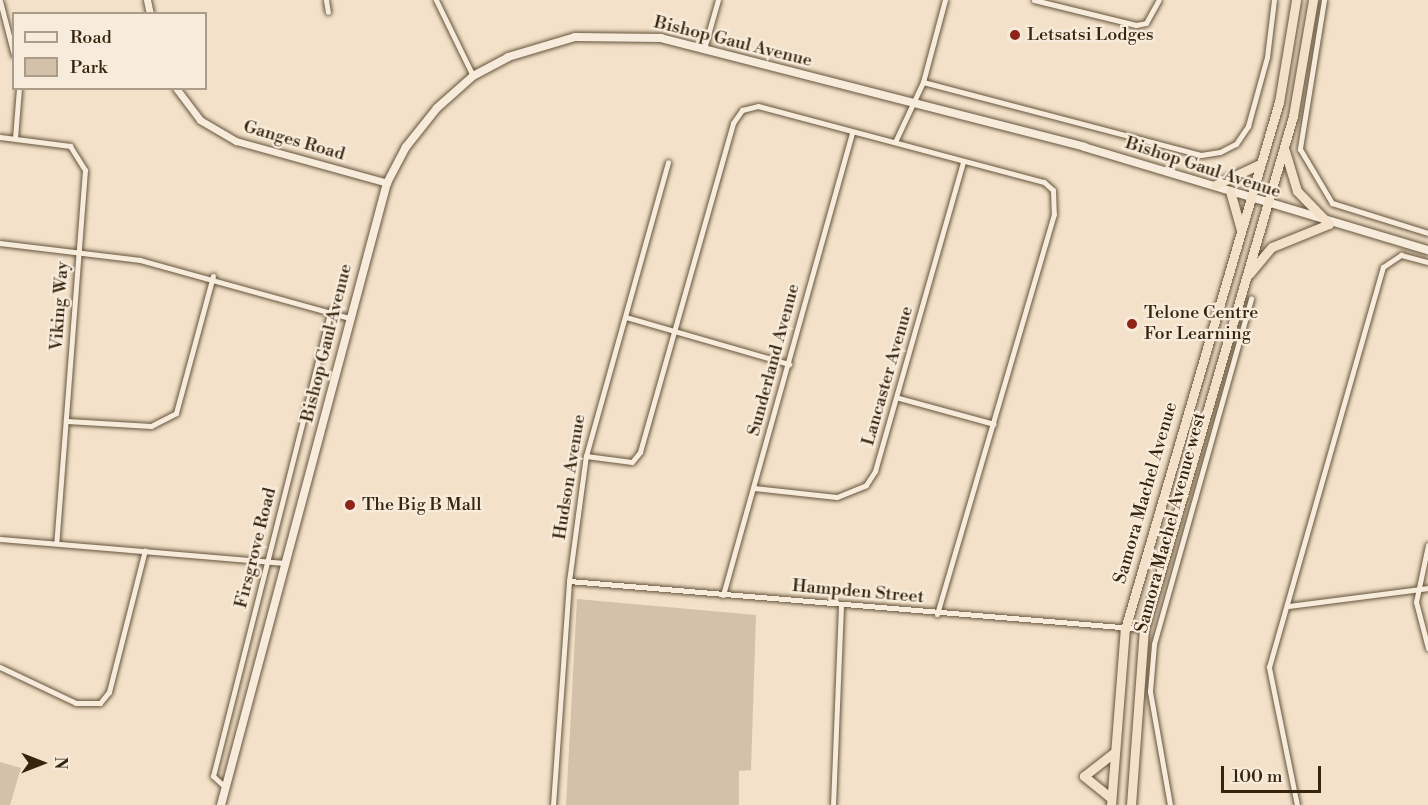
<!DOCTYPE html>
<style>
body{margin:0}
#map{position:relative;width:1428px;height:805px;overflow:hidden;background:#f3e2c9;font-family:"Libre Bodoni",serif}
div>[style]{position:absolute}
.green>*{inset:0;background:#d3c2a9}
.roads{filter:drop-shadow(0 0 2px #65543c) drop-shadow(0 0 2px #65543c)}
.minor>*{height:5px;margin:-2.5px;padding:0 2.5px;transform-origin:2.5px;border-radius:2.5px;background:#f7ecdc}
.tertiary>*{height:7px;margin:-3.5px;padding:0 3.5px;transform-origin:3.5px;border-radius:3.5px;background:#f7ecdc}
.secondary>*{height:8px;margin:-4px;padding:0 4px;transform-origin:4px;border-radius:4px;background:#f7ecdc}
.trunk>*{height:9px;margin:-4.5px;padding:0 4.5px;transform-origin:4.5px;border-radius:4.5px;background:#f3e2c9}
.dots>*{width:16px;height:16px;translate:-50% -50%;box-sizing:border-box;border:3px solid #f7ecdc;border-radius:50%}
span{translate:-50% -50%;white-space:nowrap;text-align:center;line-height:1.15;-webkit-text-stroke:4.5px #f7ecdc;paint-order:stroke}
.poi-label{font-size:18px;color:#36240d}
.left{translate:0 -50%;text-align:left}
.street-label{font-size:18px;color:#36240d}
.legend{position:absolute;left:12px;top:12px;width:195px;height:78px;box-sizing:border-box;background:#f7ecdc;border:2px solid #aa9c89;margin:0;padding:8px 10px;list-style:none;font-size:18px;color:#36240d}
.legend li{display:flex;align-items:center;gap:12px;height:30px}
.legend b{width:30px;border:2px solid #aa9c89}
.north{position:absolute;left:12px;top:733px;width:60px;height:60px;-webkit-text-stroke:4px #f7ecdc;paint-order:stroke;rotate:90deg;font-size:16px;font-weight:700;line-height:24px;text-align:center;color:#36240d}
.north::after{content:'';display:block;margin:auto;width:21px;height:27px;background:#36240d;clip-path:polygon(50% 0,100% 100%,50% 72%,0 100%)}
.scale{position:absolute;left:1221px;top:766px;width:100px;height:27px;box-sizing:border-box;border:3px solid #36240d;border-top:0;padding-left:8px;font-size:18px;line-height:21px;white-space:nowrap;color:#36240d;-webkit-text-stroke:4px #f7ecdc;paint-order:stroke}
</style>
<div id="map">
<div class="green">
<i style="clip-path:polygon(577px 599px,756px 615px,751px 770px,739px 771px,739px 805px,566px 805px)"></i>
<i style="clip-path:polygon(0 762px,21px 768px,10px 805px,0 805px)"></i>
</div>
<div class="roads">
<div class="minor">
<i style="left:326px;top:0;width:12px;rotate:81deg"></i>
<i style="left:436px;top:0;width:85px;rotate:64deg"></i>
<i style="left:1034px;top:0;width:105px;rotate:13.8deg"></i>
<i style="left:1136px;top:25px;width:10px;rotate:-11deg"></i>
<i style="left:1146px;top:23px;width:26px;rotate:-61deg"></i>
<i style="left:1324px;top:0;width:151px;rotate:99.2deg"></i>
<i style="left:1300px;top:149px;width:63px;rotate:59.3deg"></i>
<i style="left:1332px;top:203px;width:101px;rotate:17.4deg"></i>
<i style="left:0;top:1px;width:56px;rotate:75.5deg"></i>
<i style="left:704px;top:49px;width:51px;rotate:-74.1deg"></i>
<i style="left:923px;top:82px;width:287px;rotate:14.7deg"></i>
<i style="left:1201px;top:155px;width:19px;rotate:-9deg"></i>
<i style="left:1220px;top:152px;width:18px;rotate:-27deg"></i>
<i style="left:1236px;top:144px;width:22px;rotate:-56deg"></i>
<i style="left:1248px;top:126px;width:72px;rotate:-74.6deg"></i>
<i style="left:1267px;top:57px;width:57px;rotate:-83deg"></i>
<i style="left:0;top:137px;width:71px;rotate:7.3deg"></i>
<i style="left:70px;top:146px;width:28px;rotate:58deg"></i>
<i style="left:85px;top:170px;width:374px;rotate:94.4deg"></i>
<i style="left:15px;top:138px;width:50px;rotate:-85.4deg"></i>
<i style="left:895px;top:142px;width:66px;rotate:-65deg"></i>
<i style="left:923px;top:82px;width:85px;rotate:-75deg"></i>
<i style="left:0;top:243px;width:141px;rotate:6.9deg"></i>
<i style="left:140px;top:260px;width:217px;rotate:15.5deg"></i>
<i style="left:626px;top:317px;width:170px;rotate:16.1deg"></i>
<i style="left:899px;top:398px;width:98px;rotate:15.3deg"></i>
<i style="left:67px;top:421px;width:84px;rotate:3.4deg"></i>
<i style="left:151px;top:426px;width:28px;rotate:-27deg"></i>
<i style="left:176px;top:413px;width:142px;rotate:-74.9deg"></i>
<i style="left:586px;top:456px;width:46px;rotate:7.4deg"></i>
<i style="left:632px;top:462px;width:13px;rotate:-51deg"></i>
<i style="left:640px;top:452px;width:342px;rotate:-74.2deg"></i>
<i style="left:733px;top:123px;width:16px;rotate:-55deg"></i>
<i style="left:742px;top:110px;width:16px;rotate:-14deg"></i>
<i style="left:758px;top:106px;width:296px;rotate:14.9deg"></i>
<i style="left:1044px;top:182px;width:12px;rotate:42deg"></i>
<i style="left:1053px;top:190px;width:24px;rotate:88deg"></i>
<i style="left:1054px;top:214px;width:417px;rotate:106.3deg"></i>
<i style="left:754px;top:488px;width:83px;rotate:6.2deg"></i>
<i style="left:837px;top:497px;width:31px;rotate:-22deg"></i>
<i style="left:866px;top:485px;width:17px;rotate:-57deg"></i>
<i style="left:875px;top:471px;width:321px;rotate:-74.1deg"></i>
<i style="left:0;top:539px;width:286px;rotate:4.8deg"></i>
<i style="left:1428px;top:545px;width:58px;rotate:101.9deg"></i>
<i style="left:1416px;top:602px;width:48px;rotate:75.4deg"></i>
<i style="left:569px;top:581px;width:577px;rotate:4.77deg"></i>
<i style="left:723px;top:595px;width:480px;rotate:-74.4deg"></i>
<i style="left:1289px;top:606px;width:140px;rotate:-7.4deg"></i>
<i style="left:0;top:667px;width:84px;rotate:25.3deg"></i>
<i style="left:76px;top:703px;width:24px"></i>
<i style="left:100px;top:703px;width:14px;rotate:-51deg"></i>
<i style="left:109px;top:692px;width:146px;rotate:-75.8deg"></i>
<i style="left:226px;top:788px;width:18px;rotate:-137deg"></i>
<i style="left:213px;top:776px;width:482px;rotate:-75.8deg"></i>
<i style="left:553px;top:805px;width:225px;rotate:-85.9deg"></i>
<i style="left:569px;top:581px;width:126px;rotate:-82.3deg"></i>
<i style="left:586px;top:456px;width:305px;rotate:-74.4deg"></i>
<i style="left:833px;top:805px;width:198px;rotate:-87.7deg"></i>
<i style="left:1170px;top:805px;width:116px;rotate:-100deg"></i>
<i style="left:1150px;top:691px;width:47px;rotate:-85.1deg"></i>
<i style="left:1154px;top:644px;width:359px;rotate:-74.3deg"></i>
<i style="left:1297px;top:805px;width:141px;rotate:-101.5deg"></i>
<i style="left:1269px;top:667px;width:416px;rotate:-74.1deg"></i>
<i style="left:1383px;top:267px;width:22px;rotate:-34deg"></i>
<i style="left:1401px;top:255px;width:28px;rotate:15deg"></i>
</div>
<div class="tertiary">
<i style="left:147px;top:0;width:14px;rotate:78deg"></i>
<i style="left:176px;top:88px;width:40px;rotate:53deg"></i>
<i style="left:200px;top:120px;width:42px;rotate:30.3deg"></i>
<i style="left:236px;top:141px;width:157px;rotate:15.5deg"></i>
</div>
<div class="secondary">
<i style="left:221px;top:805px;width:644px;rotate:-75.06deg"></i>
<i style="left:387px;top:183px;width:41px;rotate:-62.2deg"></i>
<i style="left:406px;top:147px;width:50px;rotate:-51.5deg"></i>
<i style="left:437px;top:108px;width:48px;rotate:-41.6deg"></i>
<i style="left:473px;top:76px;width:40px;rotate:-28deg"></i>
<i style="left:508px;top:57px;width:70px;rotate:-16.6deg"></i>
<i style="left:575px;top:37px;width:86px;rotate:0.7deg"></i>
<i style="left:661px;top:38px;width:437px;rotate:14.4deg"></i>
<i style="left:1084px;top:147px;width:359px;rotate:16.7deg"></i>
</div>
<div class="trunk">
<i style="left:1215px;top:185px;width:50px;rotate:-25deg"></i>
<i style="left:1230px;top:191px;width:41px;rotate:74.2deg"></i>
<i style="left:1249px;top:274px;width:35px;rotate:-50deg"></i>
<i style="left:1272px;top:247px;width:61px;rotate:-22deg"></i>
<i style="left:1329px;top:224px;width:46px;rotate:-134.1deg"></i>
<i style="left:1297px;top:191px;width:42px;rotate:-106.7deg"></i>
<i style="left:1111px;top:798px;width:35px;rotate:-141deg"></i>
<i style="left:1084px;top:776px;width:39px;rotate:-38deg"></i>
<i style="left:1111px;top:805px;width:177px;rotate:-85.5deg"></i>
<i style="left:1125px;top:629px;width:549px;rotate:-73.71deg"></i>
<i style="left:1279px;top:102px;width:103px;rotate:-80.5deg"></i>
<i style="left:1131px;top:805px;width:176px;rotate:-85.8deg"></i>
<i style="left:1144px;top:629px;width:534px;rotate:-73.8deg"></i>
<i style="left:1293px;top:116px;width:118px;rotate:-80.2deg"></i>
</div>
</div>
<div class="dots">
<i style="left:1015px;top:35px;background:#8f2418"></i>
<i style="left:1132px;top:324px;background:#8f2418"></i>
<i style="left:350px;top:505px;background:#8f2418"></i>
</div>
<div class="poi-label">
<span class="left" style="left:1027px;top:35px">Letsatsi Lodges</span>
<span class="left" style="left:1144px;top:324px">Telone Centre<br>For Learning</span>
<span class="left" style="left:362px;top:505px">The Big B Mall</span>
</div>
<div class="street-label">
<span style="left:733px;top:42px;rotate:14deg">Bishop Gaul Avenue</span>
<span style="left:294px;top:141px;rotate:16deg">Ganges Road</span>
<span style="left:1203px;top:168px;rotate:18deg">Bishop Gaul Avenue</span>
<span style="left:60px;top:306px;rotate:-86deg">Viking Way</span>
<span style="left:327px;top:343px;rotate:-76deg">Bishop Gaul Avenue</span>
<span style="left:774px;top:360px;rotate:-75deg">Sunderland Avenue</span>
<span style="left:888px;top:376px;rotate:-74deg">Lancaster Avenue</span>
<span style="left:570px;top:477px;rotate:-81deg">Hudson Avenue</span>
<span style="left:1146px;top:493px;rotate:-74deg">Samora Machel Avenue</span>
<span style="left:1171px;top:523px;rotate:-75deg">Samora Machel Avenue west</span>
<span style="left:256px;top:548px;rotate:-76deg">Firsgrove Road</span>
<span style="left:858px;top:592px;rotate:5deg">Hampden Street</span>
</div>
<ul class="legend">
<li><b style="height:8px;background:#f7ecdc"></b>Road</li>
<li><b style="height:16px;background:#d3c2a9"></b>Park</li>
</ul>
<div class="north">N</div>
<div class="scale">100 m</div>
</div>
